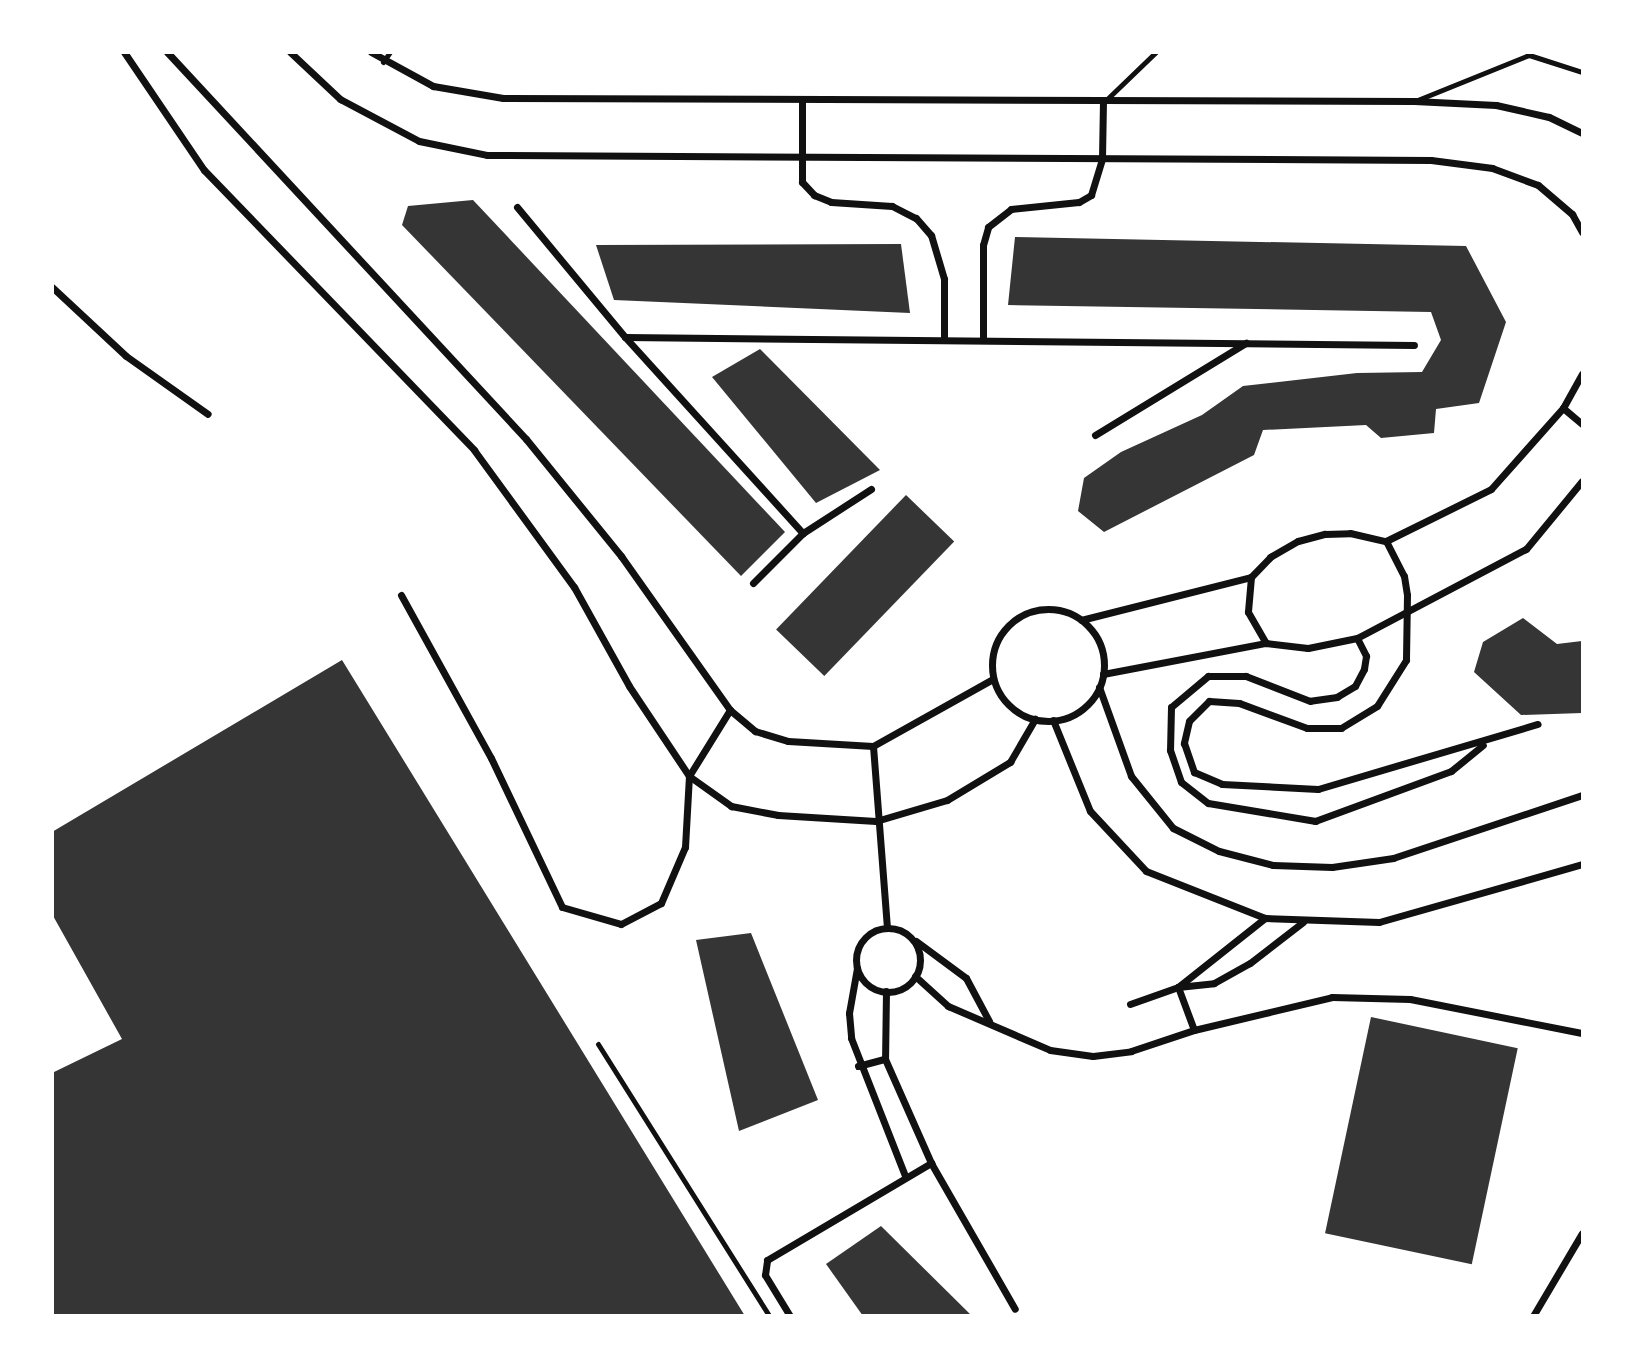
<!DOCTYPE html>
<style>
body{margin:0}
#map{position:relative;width:1635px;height:1368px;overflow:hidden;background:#fff;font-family:Helvetica,sans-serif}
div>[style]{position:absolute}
.building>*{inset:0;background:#353535;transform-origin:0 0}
.service>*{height:5px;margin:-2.5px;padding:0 2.5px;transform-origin:2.5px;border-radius:2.5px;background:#111}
.minor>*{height:7px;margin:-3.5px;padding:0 3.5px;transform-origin:3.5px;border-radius:3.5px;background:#111}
.minor>.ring{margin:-3.5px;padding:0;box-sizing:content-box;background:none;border:7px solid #111;border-radius:50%}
span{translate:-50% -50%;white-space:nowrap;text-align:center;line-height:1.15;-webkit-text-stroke:5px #fff;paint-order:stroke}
.frame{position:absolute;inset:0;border:54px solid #fff;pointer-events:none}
</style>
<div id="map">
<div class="building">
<i style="clip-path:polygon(473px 200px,785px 532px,741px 576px,402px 225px,408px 206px)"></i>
<i style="clip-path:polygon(1015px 237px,1466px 246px,1506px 322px,1479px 403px,1436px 409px,1434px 433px,1381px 438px,1366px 425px,1263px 430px,1254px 455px,1104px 532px,1078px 511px,1084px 478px,1121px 452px,1202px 415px,1243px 386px,1357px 373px,1422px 372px,1441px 340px,1431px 312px,1008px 305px)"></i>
<i style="clip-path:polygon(901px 244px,910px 313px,614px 300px,596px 245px)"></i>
<i style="clip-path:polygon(760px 349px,880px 470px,816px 503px,712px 377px)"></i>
<i style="left:906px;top:495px;width:67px;height:187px;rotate:44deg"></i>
<i style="clip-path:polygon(1523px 618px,1557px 644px,1582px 641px,1582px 713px,1521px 715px,1474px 672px,1483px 642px)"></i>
<i style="clip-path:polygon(342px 660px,745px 1316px,52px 1316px,52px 1073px,122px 1039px,52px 914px,52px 832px)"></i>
<i style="clip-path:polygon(751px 933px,818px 1100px,739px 1131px,696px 940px)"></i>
<i style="left:1371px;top:1017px;width:150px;height:221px;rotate:12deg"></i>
<i style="clip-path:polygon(881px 1226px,972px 1316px,863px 1316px,826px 1264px)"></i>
</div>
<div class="service">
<i style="left:383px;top:62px;width:12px;rotate:-55deg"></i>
<i style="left:1105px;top:101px;width:71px;rotate:-43.9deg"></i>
<i style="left:1415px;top:101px;width:123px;rotate:-22deg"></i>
<i style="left:1529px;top:55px;width:56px;rotate:17.8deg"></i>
<i style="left:598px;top:1044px;width:321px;rotate:57.8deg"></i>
</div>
<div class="minor">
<i style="left:124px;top:52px;width:143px;rotate:55.9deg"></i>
<i style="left:204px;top:170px;width:389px;rotate:46deg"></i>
<i style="left:474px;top:450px;width:170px;rotate:53.9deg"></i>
<i style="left:574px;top:587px;width:113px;rotate:60.9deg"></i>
<i style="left:629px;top:686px;width:108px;rotate:56.3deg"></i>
<i style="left:689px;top:776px;width:52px;rotate:35.5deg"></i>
<i style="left:731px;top:806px;width:48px;rotate:10.8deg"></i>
<i style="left:778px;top:815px;width:98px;rotate:3.5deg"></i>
<i style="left:876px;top:821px;width:74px;rotate:-16.5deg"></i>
<i style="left:947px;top:800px;width:74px;rotate:-31.1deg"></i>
<i style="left:1010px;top:762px;width:50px;rotate:-59.8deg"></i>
<i style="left:167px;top:52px;width:528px;rotate:47.15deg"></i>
<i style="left:526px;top:439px;width:151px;rotate:50.9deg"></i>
<i style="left:621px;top:556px;width:189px;rotate:54.7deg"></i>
<i style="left:730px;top:710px;width:33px;rotate:40deg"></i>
<i style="left:755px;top:731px;width:34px;rotate:17deg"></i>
<i style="left:788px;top:741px;width:85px;rotate:3.4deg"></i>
<i style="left:873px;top:746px;width:137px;rotate:-29.2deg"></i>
<i style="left:290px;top:52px;width:69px;rotate:43.2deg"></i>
<i style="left:340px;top:99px;width:89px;rotate:28deg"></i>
<i style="left:419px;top:141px;width:69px;rotate:11.6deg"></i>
<i style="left:487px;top:155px;width:944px;rotate:0.3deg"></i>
<i style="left:1431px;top:160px;width:62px;rotate:7.5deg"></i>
<i style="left:1492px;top:168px;width:49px;rotate:20.3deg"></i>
<i style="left:1538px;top:185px;width:45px;rotate:40.5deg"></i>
<i style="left:1572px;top:214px;width:21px;rotate:61deg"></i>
<i style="left:371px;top:52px;width:71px;rotate:28.7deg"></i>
<i style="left:433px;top:86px;width:71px;rotate:9.7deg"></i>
<i style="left:503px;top:98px;width:911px;rotate:0.19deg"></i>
<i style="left:1414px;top:101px;width:82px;rotate:2.8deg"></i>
<i style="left:1496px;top:105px;width:54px;rotate:12.8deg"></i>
<i style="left:1549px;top:117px;width:37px;rotate:26deg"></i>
<i style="left:802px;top:100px;width:82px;rotate:90deg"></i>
<i style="left:802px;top:182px;width:18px;rotate:47deg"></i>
<i style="left:814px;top:195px;width:18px;rotate:22deg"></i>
<i style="left:831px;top:202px;width:61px;rotate:3.8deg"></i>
<i style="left:892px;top:206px;width:27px;rotate:27deg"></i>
<i style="left:916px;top:218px;width:23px;rotate:49deg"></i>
<i style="left:931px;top:235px;width:46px;rotate:73.5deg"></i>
<i style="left:944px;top:279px;width:60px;rotate:90deg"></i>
<i style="left:517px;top:207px;width:169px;rotate:50.3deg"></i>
<i style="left:625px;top:337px;width:789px;rotate:0.58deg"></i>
<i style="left:52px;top:287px;width:101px;rotate:43deg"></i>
<i style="left:126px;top:356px;width:100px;rotate:35.3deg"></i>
<i style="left:625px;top:337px;width:265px;rotate:47.8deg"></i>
<i style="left:983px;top:339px;width:94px;rotate:-90deg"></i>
<i style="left:983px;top:245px;width:19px;rotate:-74deg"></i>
<i style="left:988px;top:227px;width:29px;rotate:-38deg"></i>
<i style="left:1011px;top:209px;width:68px;rotate:-5.9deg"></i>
<i style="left:1079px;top:202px;width:14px;rotate:-30deg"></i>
<i style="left:1091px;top:195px;width:39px;rotate:-73deg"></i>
<i style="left:1102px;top:158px;width:56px;rotate:-89deg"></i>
<i style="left:1563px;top:408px;width:25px;rotate:40deg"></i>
<i style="left:1095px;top:435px;width:177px;rotate:-31.4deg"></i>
<i style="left:1386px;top:541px;width:39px;rotate:63deg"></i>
<i style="left:1404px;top:576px;width:19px;rotate:81deg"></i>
<i style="left:1407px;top:595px;width:65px;rotate:90.9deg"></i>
<i style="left:1406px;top:660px;width:54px;rotate:122.2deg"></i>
<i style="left:1377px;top:706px;width:42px;rotate:148.6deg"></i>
<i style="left:1341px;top:728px;width:34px;rotate:180deg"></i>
<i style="left:1307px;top:728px;width:72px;rotate:-159.8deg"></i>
<i style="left:1239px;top:703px;width:30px;rotate:-176deg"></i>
<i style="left:1209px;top:701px;width:28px;rotate:135deg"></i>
<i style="left:1189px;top:721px;width:23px;rotate:103deg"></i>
<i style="left:1184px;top:743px;width:31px;rotate:71deg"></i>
<i style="left:1194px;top:772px;width:30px;rotate:23deg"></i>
<i style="left:1222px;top:784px;width:96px;rotate:3deg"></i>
<i style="left:1318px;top:789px;width:229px;rotate:-16.5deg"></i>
<i style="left:1251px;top:577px;width:35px;rotate:95deg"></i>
<i style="left:1248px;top:612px;width:36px;rotate:60deg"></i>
<i style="left:753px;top:583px;width:71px;rotate:-45deg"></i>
<i style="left:803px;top:533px;width:81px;rotate:-32.9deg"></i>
<i style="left:401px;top:595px;width:186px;rotate:61.1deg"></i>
<i style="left:491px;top:758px;width:165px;rotate:64.5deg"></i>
<i style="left:562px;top:907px;width:61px;rotate:16.1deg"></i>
<i style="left:621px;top:924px;width:45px;rotate:-27.7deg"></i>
<i style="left:661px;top:903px;width:61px;rotate:-66.8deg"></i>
<i style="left:685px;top:847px;width:71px;rotate:-86.8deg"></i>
<i style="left:689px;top:776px;width:78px;rotate:-58.2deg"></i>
<i class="ring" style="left:992px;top:609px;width:105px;height:105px"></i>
<i style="left:1081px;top:620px;width:175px;rotate:-14.2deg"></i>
<i style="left:1251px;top:577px;width:28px;rotate:-46deg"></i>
<i style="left:1270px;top:557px;width:32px;rotate:-30deg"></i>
<i style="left:1298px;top:541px;width:28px;rotate:-15deg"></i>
<i style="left:1325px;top:534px;width:25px;rotate:-2deg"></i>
<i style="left:1350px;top:533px;width:37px;rotate:13deg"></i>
<i style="left:1386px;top:541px;width:117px;rotate:-26.3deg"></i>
<i style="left:1491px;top:489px;width:108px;rotate:-48.4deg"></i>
<i style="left:1563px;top:408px;width:39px;rotate:-61deg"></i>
<i style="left:1357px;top:638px;width:20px;rotate:63deg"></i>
<i style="left:1366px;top:656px;width:13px;rotate:99deg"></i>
<i style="left:1364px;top:669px;width:19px;rotate:118deg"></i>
<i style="left:1355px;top:686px;width:21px;rotate:149deg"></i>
<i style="left:1337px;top:697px;width:27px;rotate:172deg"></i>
<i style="left:1310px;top:701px;width:69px;rotate:-158.7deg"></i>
<i style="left:1246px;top:676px;width:38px;rotate:180deg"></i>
<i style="left:1208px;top:676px;width:48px;rotate:140deg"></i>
<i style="left:1171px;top:707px;width:43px;rotate:91.3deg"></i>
<i style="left:1170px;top:750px;width:34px;rotate:71deg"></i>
<i style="left:1181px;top:782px;width:34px;rotate:38deg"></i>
<i style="left:1208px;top:803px;width:109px;rotate:9.5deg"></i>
<i style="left:1315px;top:821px;width:145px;rotate:-20.2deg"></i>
<i style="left:1451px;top:771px;width:41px;rotate:-39.1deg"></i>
<i style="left:1103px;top:674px;width:166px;rotate:-10.8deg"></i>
<i style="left:1266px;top:643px;width:42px;rotate:6.8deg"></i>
<i style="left:1308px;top:648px;width:50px;rotate:-11.5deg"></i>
<i style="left:1357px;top:638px;width:191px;rotate:-27.8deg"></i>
<i style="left:1526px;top:549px;width:88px;rotate:-50.5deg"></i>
<i style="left:1099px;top:687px;width:95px;rotate:70.2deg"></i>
<i style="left:1131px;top:776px;width:67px;rotate:51.1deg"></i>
<i style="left:1173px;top:828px;width:51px;rotate:26.6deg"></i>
<i style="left:1219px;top:851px;width:56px;rotate:14.5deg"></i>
<i style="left:1273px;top:865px;width:59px;rotate:1.9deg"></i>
<i style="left:1332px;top:867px;width:62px;rotate:-8.4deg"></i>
<i style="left:1393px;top:858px;width:199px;rotate:-18.4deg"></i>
<i style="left:1053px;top:720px;width:98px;rotate:67.9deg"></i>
<i style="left:1090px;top:811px;width:82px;rotate:47deg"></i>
<i style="left:1146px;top:871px;width:128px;rotate:21.6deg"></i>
<i style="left:1265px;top:918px;width:114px;rotate:2deg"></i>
<i style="left:1379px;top:922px;width:211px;rotate:-15.9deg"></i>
<i style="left:873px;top:746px;width:182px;rotate:85.6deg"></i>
<i class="ring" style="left:856px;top:928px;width:57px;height:57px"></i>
<i style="left:916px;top:941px;width:62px;rotate:36.5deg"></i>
<i style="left:966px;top:978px;width:49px;rotate:61.9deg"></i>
<i style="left:857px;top:968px;width:46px;rotate:100.1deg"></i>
<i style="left:849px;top:1013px;width:25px;rotate:85deg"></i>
<i style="left:851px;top:1038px;width:148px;rotate:68.6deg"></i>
<i style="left:915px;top:976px;width:45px;rotate:42.3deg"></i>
<i style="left:948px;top:1006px;width:111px;rotate:23.3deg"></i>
<i style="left:1050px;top:1050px;width:43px;rotate:7.9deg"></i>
<i style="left:1093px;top:1056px;width:38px;rotate:-7deg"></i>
<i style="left:1131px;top:1051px;width:66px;rotate:-18.4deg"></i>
<i style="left:1194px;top:1030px;width:142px;rotate:-13.4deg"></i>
<i style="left:1332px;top:997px;width:78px;rotate:1.5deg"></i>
<i style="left:1410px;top:999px;width:175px;rotate:11.2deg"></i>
<i style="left:886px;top:991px;width:68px;rotate:90.8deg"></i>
<i style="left:885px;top:1059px;width:114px;rotate:66.1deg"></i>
<i style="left:931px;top:1163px;width:168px;rotate:60.1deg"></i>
<i style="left:1130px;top:1004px;width:51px;rotate:-19.5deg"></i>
<i style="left:1178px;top:987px;width:111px;rotate:-38.4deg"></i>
<i style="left:1194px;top:1030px;width:46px;rotate:-110.4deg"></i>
<i style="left:1178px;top:987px;width:36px;rotate:-6deg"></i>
<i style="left:1214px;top:983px;width:41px;rotate:-29.1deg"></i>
<i style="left:1250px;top:963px;width:67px;rotate:-37.7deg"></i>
<i style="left:858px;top:1066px;width:28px;rotate:-15deg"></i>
<i style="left:790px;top:1316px;width:48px;rotate:-121.4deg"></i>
<i style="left:765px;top:1275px;width:15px;rotate:-82deg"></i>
<i style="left:767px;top:1260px;width:191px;rotate:-30.6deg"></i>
<i style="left:1533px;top:1316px;width:96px;rotate:-59.4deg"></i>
</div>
<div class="frame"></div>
</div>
